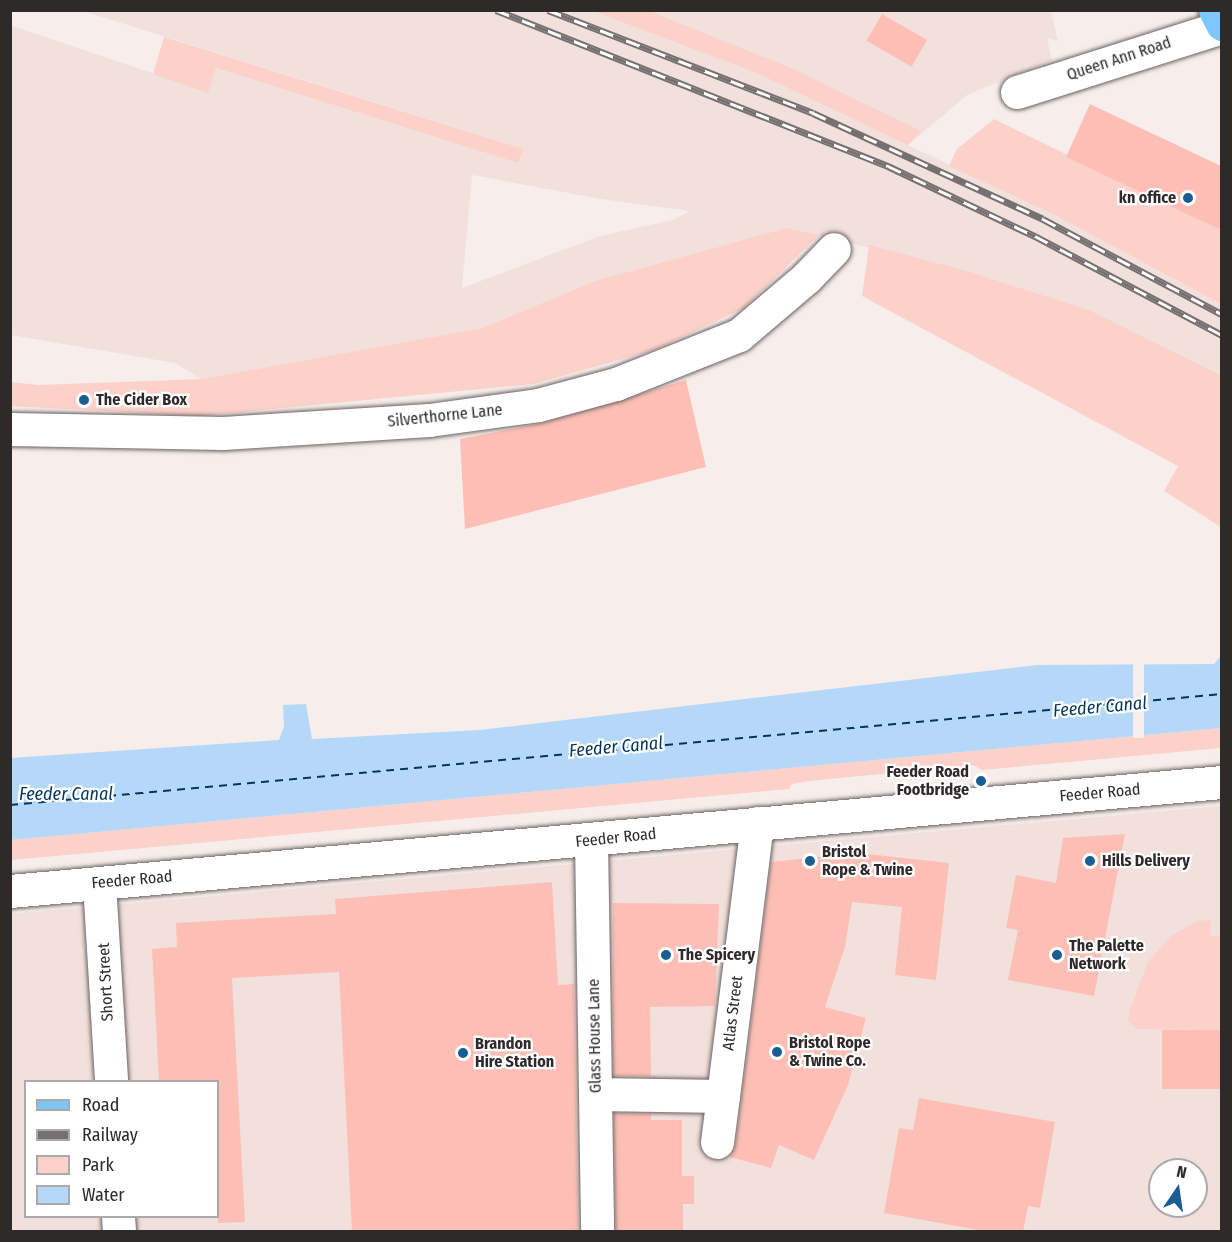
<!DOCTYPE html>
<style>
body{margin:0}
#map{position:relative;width:1232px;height:1242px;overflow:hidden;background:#f7eeec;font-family:"Fira Sans Condensed",sans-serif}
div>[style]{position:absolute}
.built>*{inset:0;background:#f2e0dd}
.green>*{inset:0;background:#fbd1ca}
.water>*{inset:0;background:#b5d8f8}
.pier>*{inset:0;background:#f7eeec;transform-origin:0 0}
.ferry>*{height:1.5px;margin-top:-0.75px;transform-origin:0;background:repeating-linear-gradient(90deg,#02355b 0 8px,transparent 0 14px)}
.building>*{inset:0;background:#fdbfb5;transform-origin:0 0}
.roads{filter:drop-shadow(0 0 2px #6b6361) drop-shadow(0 0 2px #6b6361)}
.minor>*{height:33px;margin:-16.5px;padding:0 16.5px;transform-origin:16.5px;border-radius:16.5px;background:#fff}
.major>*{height:33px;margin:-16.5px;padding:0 16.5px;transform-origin:16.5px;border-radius:16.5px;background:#7dc7fe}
.rail>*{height:7px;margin-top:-3.5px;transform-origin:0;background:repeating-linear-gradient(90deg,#fff 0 14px,#767170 0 28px);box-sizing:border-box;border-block:2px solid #767170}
.dots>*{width:16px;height:16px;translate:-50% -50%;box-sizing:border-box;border:3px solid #fff;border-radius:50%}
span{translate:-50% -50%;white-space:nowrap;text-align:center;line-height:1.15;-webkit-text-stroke:4.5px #fff;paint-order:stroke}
.street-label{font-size:16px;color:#2e2a2a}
.poi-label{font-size:16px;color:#2e2a2a;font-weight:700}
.right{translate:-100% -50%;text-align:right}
.left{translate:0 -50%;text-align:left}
.water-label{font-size:18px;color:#02355b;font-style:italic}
.frame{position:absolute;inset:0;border:12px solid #2e2a2a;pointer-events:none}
.legend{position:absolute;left:24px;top:1080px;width:195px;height:138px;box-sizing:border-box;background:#fff;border:2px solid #abaaaa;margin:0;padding:8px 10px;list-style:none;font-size:18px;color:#2e2a2a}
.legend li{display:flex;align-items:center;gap:12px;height:30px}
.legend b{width:30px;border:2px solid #abaaaa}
.north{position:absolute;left:1148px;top:1158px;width:60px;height:60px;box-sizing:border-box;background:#fff;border:2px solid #abaaaa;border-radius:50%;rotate:13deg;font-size:16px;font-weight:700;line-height:24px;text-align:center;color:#2e2a2a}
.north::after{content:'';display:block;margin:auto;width:21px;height:27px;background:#1a5d92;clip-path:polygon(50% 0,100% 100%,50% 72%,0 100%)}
</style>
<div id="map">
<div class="built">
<i style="clip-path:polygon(evenodd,83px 11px,1051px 11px,1058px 41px,1047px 38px,1052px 60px,967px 95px,908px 145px,1053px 214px,1221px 304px,1221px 375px,1089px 310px,971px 272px,786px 228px,595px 281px,482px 328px,201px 379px,175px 363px,11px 335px,10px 25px,208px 92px,216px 68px,518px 163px,524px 149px,83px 11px,472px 175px,601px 199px,690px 211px,673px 220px,600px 236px,462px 288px,472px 175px)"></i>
<i style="clip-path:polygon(evenodd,1221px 806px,1221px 1231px,11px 1232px,11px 914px,1221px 806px,26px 1082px,218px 1082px,218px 1216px,26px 1216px,26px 1082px,1221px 806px,1160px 1170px,1196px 1170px,1196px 1206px,1160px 1206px,1160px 1170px)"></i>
</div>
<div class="green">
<i style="clip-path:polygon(593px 11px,649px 11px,791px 68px,921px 131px,908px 145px,757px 73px)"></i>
<i style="clip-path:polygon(164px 37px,524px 149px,518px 163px,216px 68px,208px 93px,153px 74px)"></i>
<i style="clip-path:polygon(994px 119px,1221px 230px,1221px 304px,1053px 214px,949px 166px,957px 149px)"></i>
<i style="clip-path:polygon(786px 228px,819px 235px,744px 308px,654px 350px,534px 384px,200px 416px,11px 406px,10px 382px,39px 385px,201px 379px,482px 328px,595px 281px)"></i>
<i style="clip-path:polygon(869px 245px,971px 272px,1089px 310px,1221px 375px,1221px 527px,1164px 491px,1178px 466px,862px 296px)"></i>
<i style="clip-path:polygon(1221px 728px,1221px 748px,982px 770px,973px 765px,809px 781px,792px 784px,789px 789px,11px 860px,10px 840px)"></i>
<i style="clip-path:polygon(1211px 920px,1210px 936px,1221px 935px,1221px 1030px,1137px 1029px,1128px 1021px,1130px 1009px,1148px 962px,1171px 936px,1197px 921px)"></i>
</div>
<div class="water">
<i style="clip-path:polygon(1221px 656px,1221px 728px,11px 840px,10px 758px,279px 740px,284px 726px,283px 705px,306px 704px,312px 739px,479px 730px,1038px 665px,1214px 664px)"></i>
</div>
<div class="pier">
<i style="left:1133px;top:661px;width:11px;height:77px"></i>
</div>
<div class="ferry">
<i style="left:10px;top:805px;width:1217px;rotate:-5.23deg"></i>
</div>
<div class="building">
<i style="left:882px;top:14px;width:52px;height:31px;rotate:30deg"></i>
<i style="clip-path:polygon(1090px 104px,1221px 166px,1221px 230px,1066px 157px)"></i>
<i style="clip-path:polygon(686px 380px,706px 467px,465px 529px,460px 439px,543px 423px)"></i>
<i style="clip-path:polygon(1125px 834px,1094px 996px,1008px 980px,1018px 930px,1006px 928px,1016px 875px,1056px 883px,1063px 838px)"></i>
<i style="clip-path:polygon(858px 853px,949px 863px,936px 980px,895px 975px,902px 907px,852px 902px,845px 947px,825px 1007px,866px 1018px,848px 1085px,814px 1160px,779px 1145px,771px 1168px,730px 1157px,736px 1144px,771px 862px)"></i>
<i style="clip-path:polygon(552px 882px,558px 985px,574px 984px,578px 1232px,352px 1232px,339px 972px,232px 978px,245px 1222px,218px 1223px,218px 1082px,159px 1082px,152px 949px,177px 947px,176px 923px,336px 914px,335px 899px)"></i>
<i style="clip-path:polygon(613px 903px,719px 904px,715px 1006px,650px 1007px,651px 1076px,613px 1076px)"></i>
<i style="left:1162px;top:1030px;width:59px;height:59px"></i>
<i style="clip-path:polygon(919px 1098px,1055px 1122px,1040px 1208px,1028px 1206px,1023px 1232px,990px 1232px,884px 1213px,899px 1128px,913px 1130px)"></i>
<i style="clip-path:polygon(614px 1113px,651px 1114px,651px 1120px,682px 1120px,682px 1176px,694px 1176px,694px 1204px,683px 1204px,683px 1232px,616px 1232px)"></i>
</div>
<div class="roads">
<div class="minor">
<i style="left:1017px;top:92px;width:215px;rotate:-17.6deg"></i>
<i style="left:10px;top:429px;width:213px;rotate:1.1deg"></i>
<i style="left:223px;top:433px;width:206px;rotate:-3.6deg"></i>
<i style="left:429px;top:420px;width:110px;rotate:-7.8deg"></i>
<i style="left:538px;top:405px;width:81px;rotate:-15.1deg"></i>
<i style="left:616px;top:384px;width:132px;rotate:-21.7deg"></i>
<i style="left:739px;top:335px;width:88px;rotate:-40.4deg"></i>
<i style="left:806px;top:278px;width:40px;rotate:-46deg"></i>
<i style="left:591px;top:840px;width:392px;rotate:89.1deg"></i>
<i style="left:99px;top:883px;width:199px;rotate:86.5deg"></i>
<i style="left:10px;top:891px;width:1217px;rotate:-5.14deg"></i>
<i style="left:596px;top:1094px;width:127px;rotate:0.9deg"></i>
<i style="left:723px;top:1096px;width:275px;rotate:-82.9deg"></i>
<i style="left:717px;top:1142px;width:46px;rotate:-82.6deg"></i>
<i style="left:118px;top:1216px;width:16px;rotate:86deg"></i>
</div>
<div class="major">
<i style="left:1215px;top:10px;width:16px;rotate:63deg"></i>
</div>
</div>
<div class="rail">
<i style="left:496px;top:10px;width:422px;rotate:21.7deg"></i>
<i style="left:888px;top:166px;width:163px;rotate:25.5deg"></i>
<i style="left:1035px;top:236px;width:212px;rotate:27.9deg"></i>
<i style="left:548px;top:10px;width:284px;rotate:21.2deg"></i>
<i style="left:813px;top:113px;width:253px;rotate:24.7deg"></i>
<i style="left:1043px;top:219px;width:203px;rotate:28deg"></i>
</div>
<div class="dots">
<i style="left:1188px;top:198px;background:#1a5d92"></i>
<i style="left:84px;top:400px;background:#1a5d92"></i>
<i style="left:981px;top:781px;background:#1a5d92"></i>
<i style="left:810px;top:861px;background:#1a5d92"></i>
<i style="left:1090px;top:861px;background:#1a5d92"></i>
<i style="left:666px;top:955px;background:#1a5d92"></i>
<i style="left:1057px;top:955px;background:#1a5d92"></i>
<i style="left:777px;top:1052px;background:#1a5d92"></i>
<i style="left:463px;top:1053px;background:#1a5d92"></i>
</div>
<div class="street-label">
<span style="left:1119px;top:59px;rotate:-18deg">Queen Ann Road</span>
<span style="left:445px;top:416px;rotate:-6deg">Silverthorne Lane</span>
<span style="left:1100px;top:793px;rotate:-5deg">Feeder Road</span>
<span style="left:616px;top:838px;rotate:-6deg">Feeder Road</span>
<span style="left:132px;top:880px;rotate:-5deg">Feeder Road</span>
<span style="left:106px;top:982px;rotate:-93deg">Short Street</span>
<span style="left:733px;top:1013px;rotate:-83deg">Atlas Street</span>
<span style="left:595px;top:1036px;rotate:-91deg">Glass House Lane</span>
</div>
<div class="poi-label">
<span class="right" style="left:1176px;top:198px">kn office</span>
<span class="left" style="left:96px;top:400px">The Cider Box</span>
<span class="right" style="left:969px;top:781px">Feeder Road<br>Footbridge</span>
<span class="left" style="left:822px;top:861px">Bristol<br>Rope &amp; Twine</span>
<span class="left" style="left:1102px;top:861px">Hills Delivery</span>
<span class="left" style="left:1069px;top:955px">The Palette<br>Network</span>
<span class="left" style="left:678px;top:955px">The Spicery</span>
<span class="left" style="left:789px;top:1052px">Bristol Rope<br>&amp; Twine Co.</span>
<span class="left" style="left:475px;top:1053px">Brandon<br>Hire Station</span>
</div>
<div class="water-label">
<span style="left:1100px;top:707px;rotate:-5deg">Feeder Canal</span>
<span style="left:616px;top:747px;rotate:-5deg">Feeder Canal</span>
<span style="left:66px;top:794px">Feeder Canal</span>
</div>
<div class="frame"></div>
<ul class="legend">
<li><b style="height:8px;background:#7dc7fe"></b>Road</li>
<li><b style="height:8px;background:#767170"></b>Railway</li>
<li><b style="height:16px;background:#fbd1ca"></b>Park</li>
<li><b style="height:16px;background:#b5d8f8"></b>Water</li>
</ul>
<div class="north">N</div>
</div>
